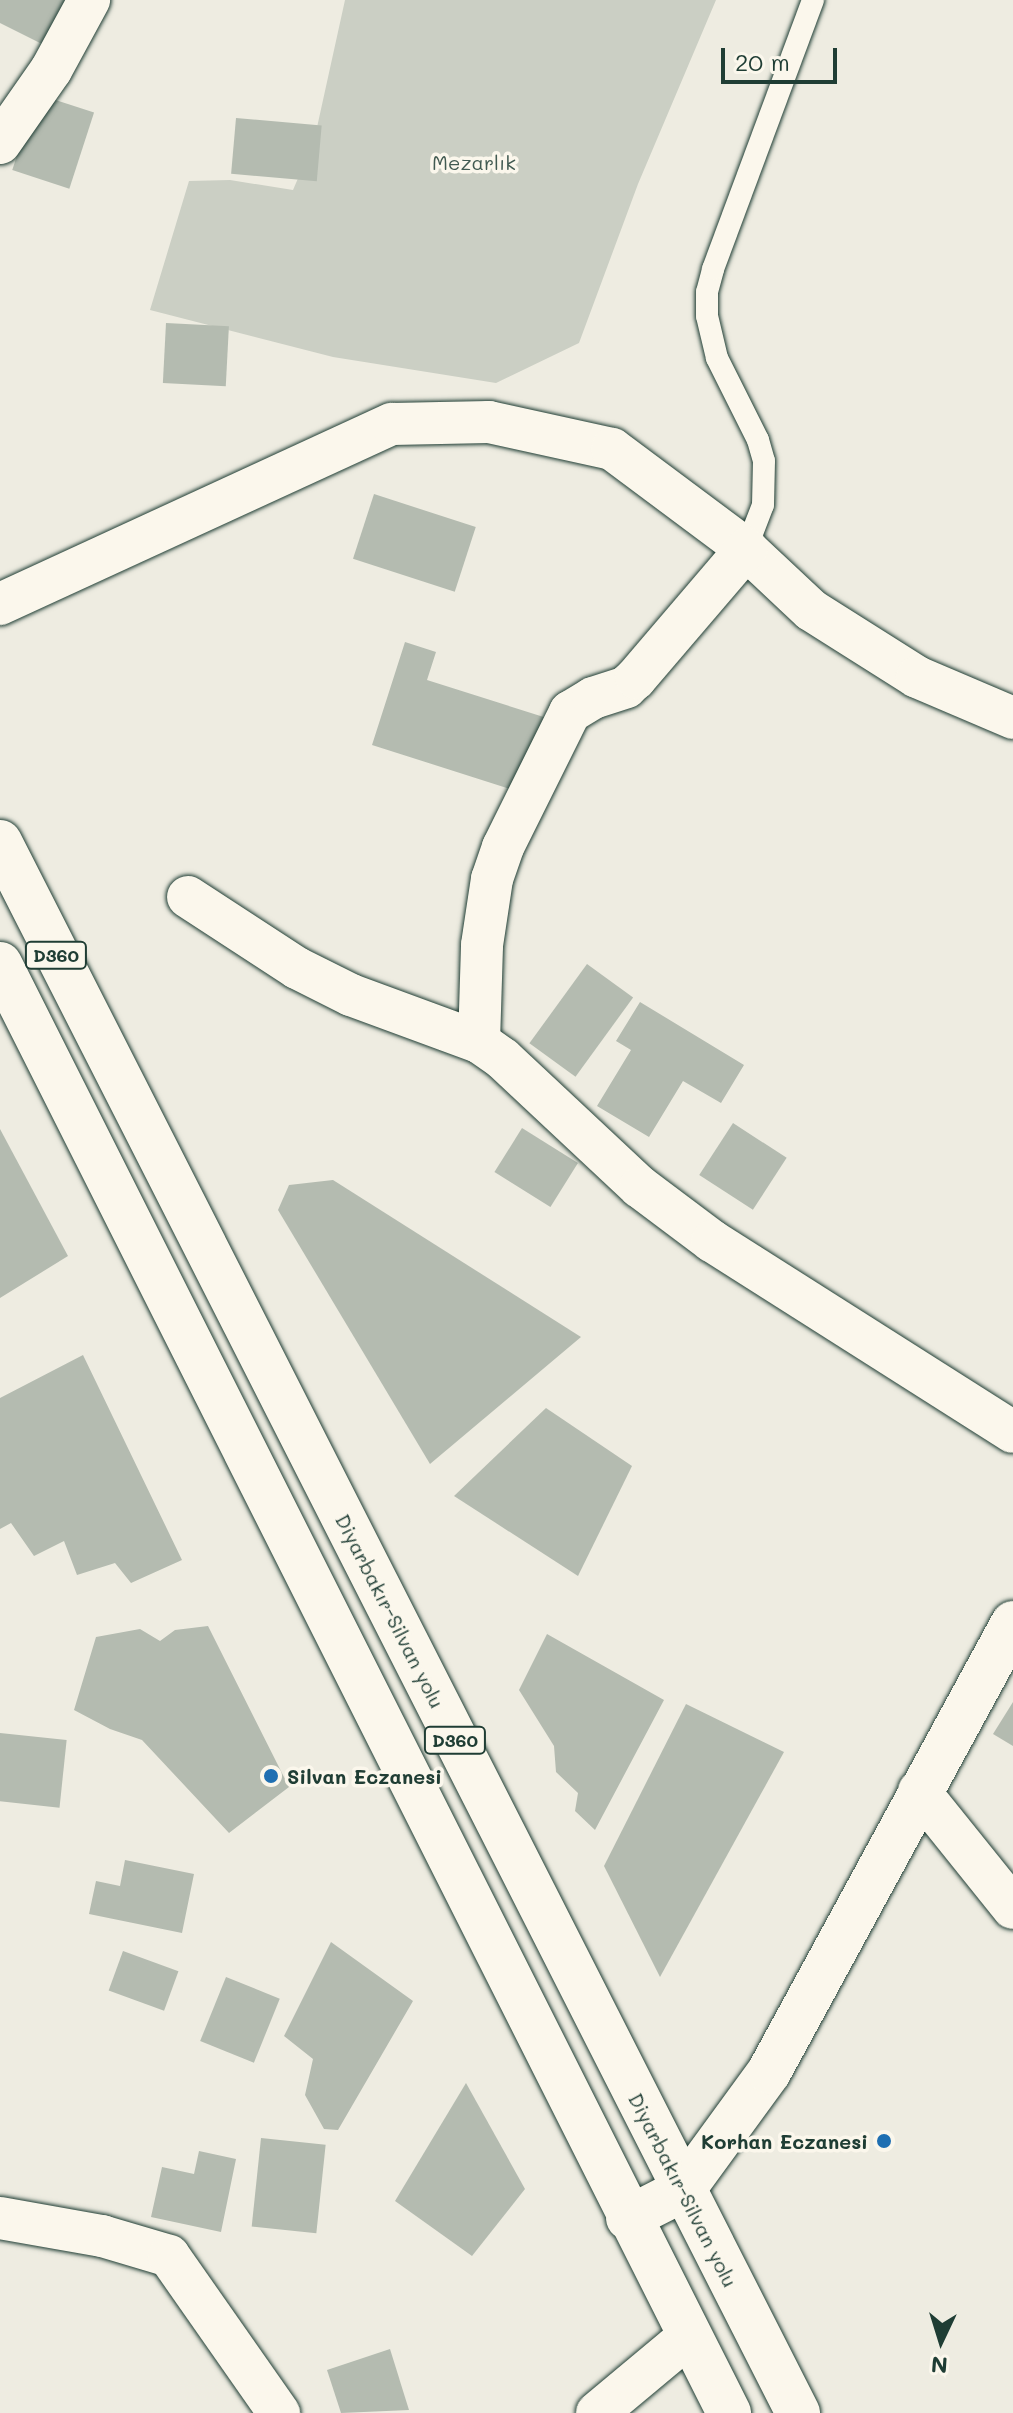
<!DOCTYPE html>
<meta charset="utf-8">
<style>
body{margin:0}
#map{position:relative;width:1013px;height:2413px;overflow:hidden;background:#eeece1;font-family:Mali,sans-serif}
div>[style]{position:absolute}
.green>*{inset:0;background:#cbcfc4}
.building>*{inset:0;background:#b4bbb0;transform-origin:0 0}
.roads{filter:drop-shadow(0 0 2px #1f3d34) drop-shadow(0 0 2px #1f3d34)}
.service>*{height:22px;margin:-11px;padding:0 11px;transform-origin:11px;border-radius:11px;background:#fbf7ec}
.minor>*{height:42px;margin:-21px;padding:0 21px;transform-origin:21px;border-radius:21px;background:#fbf7ec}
.tertiary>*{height:44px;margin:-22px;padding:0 22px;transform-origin:22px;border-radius:22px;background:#fbf7ec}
.trunk>*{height:44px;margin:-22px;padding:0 22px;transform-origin:22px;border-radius:22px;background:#fbf7ec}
.dots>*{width:22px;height:22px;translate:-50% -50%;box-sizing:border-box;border:4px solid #fbf7ec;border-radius:50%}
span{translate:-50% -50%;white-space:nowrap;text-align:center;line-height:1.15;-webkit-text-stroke:7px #fbf7ec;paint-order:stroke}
.shield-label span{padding:2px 6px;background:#fbf7ec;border:2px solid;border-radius:6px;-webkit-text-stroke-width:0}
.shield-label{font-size:18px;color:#1f3d34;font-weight:700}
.park-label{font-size:20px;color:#415a51}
.street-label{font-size:20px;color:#1f3d34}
.poi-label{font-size:20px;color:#1f3d34;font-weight:700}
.left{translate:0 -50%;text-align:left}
.right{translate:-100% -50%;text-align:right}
.north{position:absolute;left:901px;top:2301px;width:80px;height:80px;-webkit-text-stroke:6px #fbf7ec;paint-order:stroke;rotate:184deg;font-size:22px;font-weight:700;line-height:32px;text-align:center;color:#1f3d34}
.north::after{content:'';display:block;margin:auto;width:28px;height:36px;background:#1f3d34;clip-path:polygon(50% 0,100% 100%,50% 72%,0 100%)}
.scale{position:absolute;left:721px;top:48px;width:116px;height:36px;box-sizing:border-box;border:4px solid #1f3d34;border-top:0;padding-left:10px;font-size:24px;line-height:28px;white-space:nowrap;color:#1f3d34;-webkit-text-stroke:6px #fbf7ec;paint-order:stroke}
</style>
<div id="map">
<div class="green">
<i style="clip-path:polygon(345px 0,716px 0,638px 184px,579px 343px,496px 383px,333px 357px,150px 310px,189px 181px,230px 180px,293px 190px,314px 141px)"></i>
</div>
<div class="building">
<i style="clip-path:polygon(0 0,80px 0,54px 50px,0 23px)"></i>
<i style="left:37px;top:94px;width:60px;height:80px;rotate:18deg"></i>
<i style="left:236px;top:118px;width:86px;height:56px;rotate:5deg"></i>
<i style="left:166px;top:323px;width:63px;height:60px;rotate:3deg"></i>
<i style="left:374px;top:494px;width:107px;height:68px;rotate:18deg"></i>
<i style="clip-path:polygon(405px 642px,436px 652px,427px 680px,550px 719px,526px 794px,372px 745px)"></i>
<i style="left:587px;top:964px;width:57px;height:98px;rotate:36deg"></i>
<i style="clip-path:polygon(640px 1002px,744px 1065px,721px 1103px,683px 1081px,649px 1137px,597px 1106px,631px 1050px,616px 1041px)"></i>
<i style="left:733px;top:1123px;width:64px;height:62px;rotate:33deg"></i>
<i style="left:522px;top:1128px;width:66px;height:52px;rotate:32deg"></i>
<i style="clip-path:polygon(0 1129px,68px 1256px,0 1298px)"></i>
<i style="clip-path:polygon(333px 1180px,581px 1337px,430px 1464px,278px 1210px,289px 1185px)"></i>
<i style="clip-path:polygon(83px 1355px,182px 1560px,131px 1583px,115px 1563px,77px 1575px,64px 1541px,34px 1556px,11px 1523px,0 1529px,0 1398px)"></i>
<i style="clip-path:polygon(546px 1408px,632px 1466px,578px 1576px,454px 1496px)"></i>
<i style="clip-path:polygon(208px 1626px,289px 1787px,229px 1833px,142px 1740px,110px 1729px,74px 1710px,96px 1637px,140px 1629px,160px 1641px,175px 1630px)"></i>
<i style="clip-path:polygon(547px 1634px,664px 1700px,595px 1830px,575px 1811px,578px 1793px,556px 1772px,554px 1746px,519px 1690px)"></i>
<i style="clip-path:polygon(1013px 1702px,1013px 1746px,993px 1734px)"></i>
<i style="clip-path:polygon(686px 1704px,784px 1752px,660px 1977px,604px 1866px)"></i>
<i style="left:0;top:1733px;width:67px;height:68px;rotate:6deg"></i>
<i style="clip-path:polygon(125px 1860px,194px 1874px,182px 1933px,89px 1914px,96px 1881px,120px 1886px)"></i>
<i style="clip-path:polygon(331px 1942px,413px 2001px,338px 2130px,324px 2129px,305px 2095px,313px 2059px,284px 2036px)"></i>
<i style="left:123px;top:1951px;width:59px;height:42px;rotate:20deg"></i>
<i style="left:226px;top:1977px;width:58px;height:69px;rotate:22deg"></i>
<i style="clip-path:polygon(466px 2083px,525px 2189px,472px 2256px,395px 2201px)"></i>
<i style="left:261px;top:2138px;width:65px;height:89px;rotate:6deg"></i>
<i style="clip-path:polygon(199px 2151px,236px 2159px,221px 2232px,151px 2217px,162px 2167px,194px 2174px)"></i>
<i style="clip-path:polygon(390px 2349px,409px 2410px,341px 2413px,327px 2370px)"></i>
</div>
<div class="roads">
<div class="service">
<i style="left:746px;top:549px;width:47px;rotate:-68.9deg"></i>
<i style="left:763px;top:505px;width:44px;rotate:-88.7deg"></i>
<i style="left:764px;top:461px;width:22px;rotate:-106deg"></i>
<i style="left:758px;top:440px;width:92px;rotate:-116.6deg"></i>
<i style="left:717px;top:358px;width:43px;rotate:-103.4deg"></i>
<i style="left:707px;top:316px;width:24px;rotate:-90deg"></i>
<i style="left:707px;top:292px;width:24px;rotate:-75deg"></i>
<i style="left:713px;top:269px;width:287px;rotate:-69.6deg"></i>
</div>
<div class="minor">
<i style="left:0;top:143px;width:89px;rotate:-55.1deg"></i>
<i style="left:51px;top:70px;width:80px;rotate:-61.5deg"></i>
<i style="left:0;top:604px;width:431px;rotate:-24.7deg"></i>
<i style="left:392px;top:424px;width:97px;rotate:-1.2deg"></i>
<i style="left:489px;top:422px;width:126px;rotate:12.4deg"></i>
<i style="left:612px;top:449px;width:167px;rotate:36.7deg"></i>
<i style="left:746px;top:549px;width:89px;rotate:43.2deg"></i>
<i style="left:811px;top:610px;width:125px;rotate:32.3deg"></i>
<i style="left:917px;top:677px;width:104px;rotate:23.1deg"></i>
<i style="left:188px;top:897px;width:130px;rotate:33.1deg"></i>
<i style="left:297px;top:968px;width:60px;rotate:26.6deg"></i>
<i style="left:351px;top:995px;width:136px;rotate:20.2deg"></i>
<i style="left:479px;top:1042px;width:29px;rotate:35deg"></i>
<i style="left:503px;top:1059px;width:187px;rotate:43.1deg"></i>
<i style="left:640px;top:1187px;width:90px;rotate:36.9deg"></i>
<i style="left:712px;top:1241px;width:356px;rotate:32.4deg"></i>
<i style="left:479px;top:1042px;width:97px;rotate:-88.2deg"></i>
<i style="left:482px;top:945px;width:67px;rotate:-81.4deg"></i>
<i style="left:492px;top:879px;width:34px;rotate:-71deg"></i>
<i style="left:503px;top:847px;width:151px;rotate:-63.6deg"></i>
<i style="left:570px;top:712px;width:27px;rotate:-31deg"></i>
<i style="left:593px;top:698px;width:35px;rotate:-18deg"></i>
<i style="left:626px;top:687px;width:13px;rotate:-42deg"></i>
<i style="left:636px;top:678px;width:170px;rotate:-49.5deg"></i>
<i style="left:919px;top:1791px;width:150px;rotate:51.2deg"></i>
<i style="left:0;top:2218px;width:104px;rotate:10deg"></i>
<i style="left:102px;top:2236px;width:70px;rotate:16.6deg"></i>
<i style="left:169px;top:2256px;width:192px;rotate:55deg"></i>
<i style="left:597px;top:2413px;width:120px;rotate:-39.9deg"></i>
</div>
<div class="tertiary">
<i style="left:628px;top:2218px;width:62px;rotate:-27deg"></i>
<i style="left:683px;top:2190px;width:146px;rotate:-53.9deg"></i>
<i style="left:769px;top:2072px;width:511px;rotate:-61.48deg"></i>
</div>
<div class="trunk">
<i style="left:0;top:842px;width:1762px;rotate:63.07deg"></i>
<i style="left:0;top:964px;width:1622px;rotate:63.29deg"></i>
</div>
</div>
<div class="dots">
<i style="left:271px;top:1776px;background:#1f6fb2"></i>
<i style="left:884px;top:2141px;background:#1f6fb2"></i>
</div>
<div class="shield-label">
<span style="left:56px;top:955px">D360</span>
<span style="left:455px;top:1740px">D360</span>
</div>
<div class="park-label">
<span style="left:474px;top:162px">Mezarlık</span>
</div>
<div class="street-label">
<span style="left:390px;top:1611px;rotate:63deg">Diyarbakır-Silvan yolu</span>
<span style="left:683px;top:2190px;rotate:63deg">Diyarbakır-Silvan yolu</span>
</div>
<div class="poi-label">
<span class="left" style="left:287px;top:1776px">Silvan Eczanesi</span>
<span class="right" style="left:868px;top:2141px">Korhan Eczanesi</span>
</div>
<div class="north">N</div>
<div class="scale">20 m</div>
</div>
